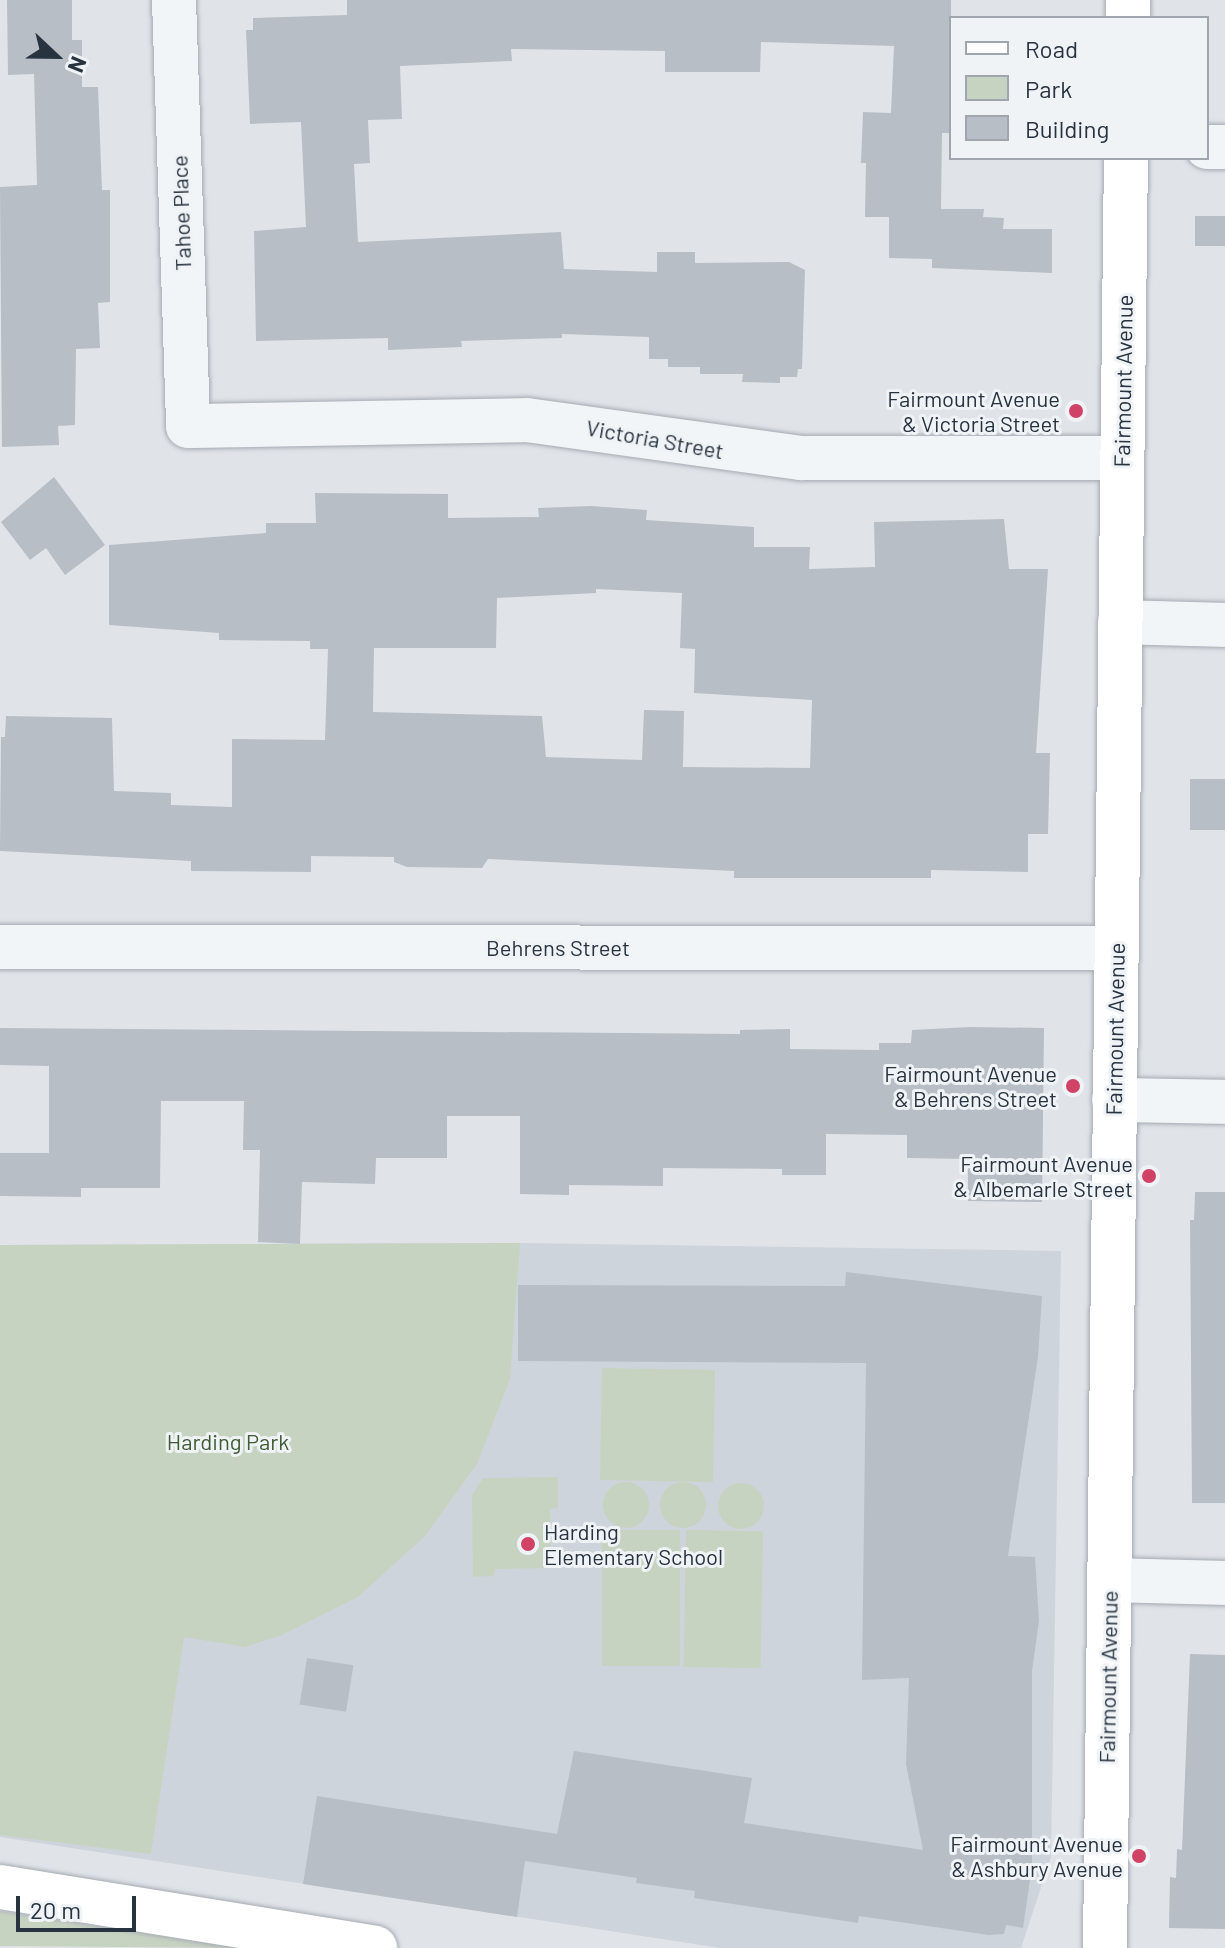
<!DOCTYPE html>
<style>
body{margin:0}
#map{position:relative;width:1225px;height:1948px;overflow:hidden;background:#e0e4e9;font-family:Barlow,sans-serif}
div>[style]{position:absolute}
.built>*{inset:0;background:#ced4db}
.green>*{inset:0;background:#c7d3c1;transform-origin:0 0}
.round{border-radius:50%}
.building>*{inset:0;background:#b7bec6;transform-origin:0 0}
.roads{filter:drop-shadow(0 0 2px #a5abb3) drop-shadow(0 0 2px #a5abb3)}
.street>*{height:44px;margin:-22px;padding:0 22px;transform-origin:22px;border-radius:22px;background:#f2f5f7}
.secondary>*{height:44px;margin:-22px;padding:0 22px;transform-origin:22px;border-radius:22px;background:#fff}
.dots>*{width:22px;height:22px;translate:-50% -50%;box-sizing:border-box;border:4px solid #eff3f6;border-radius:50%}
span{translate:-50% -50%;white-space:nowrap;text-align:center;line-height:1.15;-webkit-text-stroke:6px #eff3f6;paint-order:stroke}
.street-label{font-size:22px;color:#283340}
.poi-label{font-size:22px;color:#283340}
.right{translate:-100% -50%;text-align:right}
.left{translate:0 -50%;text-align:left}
.park-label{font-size:22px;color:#415c35}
.legend{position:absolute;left:949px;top:16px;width:260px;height:144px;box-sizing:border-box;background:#eff3f6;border:2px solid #9fa6ad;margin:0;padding:10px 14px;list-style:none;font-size:24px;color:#283340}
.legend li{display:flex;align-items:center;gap:16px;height:40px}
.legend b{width:40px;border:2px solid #9fa6ad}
.north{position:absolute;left:16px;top:16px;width:80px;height:80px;-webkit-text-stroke:6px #eff3f6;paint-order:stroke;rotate:112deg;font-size:22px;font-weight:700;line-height:32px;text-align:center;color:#283340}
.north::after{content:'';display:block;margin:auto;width:28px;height:36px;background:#283340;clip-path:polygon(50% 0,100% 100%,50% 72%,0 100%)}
.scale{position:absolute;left:16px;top:1896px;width:120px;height:36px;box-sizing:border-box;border:4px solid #283340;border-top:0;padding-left:10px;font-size:24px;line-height:28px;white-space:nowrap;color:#283340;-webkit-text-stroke:6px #eff3f6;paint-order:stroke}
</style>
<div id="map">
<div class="built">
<i style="clip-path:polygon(520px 1243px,1061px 1251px,1051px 1857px,1021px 1948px,720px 1948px,0 1837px,0 1245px)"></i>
</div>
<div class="green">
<i style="clip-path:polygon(520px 1243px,510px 1379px,477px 1464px,425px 1536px,358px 1597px,282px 1635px,245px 1647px,184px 1637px,151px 1854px,0 1835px,0 1245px)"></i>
<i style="left:602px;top:1368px;width:113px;height:112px;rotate:1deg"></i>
<i style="clip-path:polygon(558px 1477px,558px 1508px,550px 1509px,551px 1568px,495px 1569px,494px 1576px,473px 1577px,472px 1495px,483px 1478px)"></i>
<i class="round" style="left:603px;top:1482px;width:46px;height:46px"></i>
<i class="round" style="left:660px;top:1482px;width:46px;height:46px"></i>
<i class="round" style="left:718px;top:1483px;width:46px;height:46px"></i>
<i style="left:602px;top:1530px;width:78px;height:136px"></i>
<i style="left:686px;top:1530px;width:77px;height:137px;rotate:1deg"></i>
<i style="clip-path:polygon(0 1911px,238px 1948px,0 1946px)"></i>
</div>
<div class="building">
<i style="clip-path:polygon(7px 0,72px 0,72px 40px,82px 40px,82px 87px,98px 87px,102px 190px,110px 190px,110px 302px,98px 303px,100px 348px,76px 349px,75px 425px,58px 426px,59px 445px,2px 447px,0 187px,37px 185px,34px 74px,8px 75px)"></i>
<i style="clip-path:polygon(347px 0,951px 0,951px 133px,942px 133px,941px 209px,984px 209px,983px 217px,1004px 218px,1003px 229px,1052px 229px,1052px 273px,932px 268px,932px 259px,889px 258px,889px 217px,865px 217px,866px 163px,861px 163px,863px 112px,891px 113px,894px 46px,761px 42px,760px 72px,665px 72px,665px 51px,511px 49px,512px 61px,400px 66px,402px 119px,368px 120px,370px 163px,354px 164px,358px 242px,561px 232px,564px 269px,657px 272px,657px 252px,695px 252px,695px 263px,789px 262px,805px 270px,802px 369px,798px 369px,797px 377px,780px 377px,780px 383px,742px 382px,743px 374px,700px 374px,700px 367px,668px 367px,668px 359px,649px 359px,649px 337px,562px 334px,562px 338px,461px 341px,462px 347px,388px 350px,388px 338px,256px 341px,254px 231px,306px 227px,301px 122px,250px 124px,246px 30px,253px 30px,253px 18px,347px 15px)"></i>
<i style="left:1195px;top:216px;width:30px;height:30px"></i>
<i style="clip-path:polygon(54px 477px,105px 545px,65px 575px,46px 548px,30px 560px,1px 522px)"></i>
<i style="clip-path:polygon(evenodd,315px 493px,448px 494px,448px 518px,539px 517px,538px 508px,591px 506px,647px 510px,646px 520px,754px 527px,754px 547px,810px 547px,809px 569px,875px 567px,874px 522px,1004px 519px,1009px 569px,1048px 569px,1036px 753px,1050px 753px,1048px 834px,1028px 834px,1028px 872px,931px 870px,931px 878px,734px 878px,734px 871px,488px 859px,482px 868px,407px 867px,394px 862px,394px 857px,311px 856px,311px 872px,191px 871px,191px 861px,0 851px,1px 737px,5px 737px,6px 716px,112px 718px,114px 791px,171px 793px,171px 805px,232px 807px,232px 739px,325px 740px,328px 649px,310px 649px,310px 641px,219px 640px,219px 633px,109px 625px,109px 545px,266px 533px,266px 523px,316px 523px,315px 493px,596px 589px,682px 593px,680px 648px,695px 649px,694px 693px,812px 700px,810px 768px,683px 767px,684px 711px,644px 710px,642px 760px,546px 757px,542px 716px,373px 712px,374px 648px,496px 648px,497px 598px,596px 593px,596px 589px)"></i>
<i style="left:1190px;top:779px;width:35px;height:51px"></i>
<i style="clip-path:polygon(970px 1027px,1044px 1028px,1042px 1202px,968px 1201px,968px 1159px,907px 1158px,907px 1135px,826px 1134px,826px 1175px,782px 1175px,782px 1169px,663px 1168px,663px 1186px,569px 1185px,569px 1195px,520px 1194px,520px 1116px,447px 1116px,447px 1158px,376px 1158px,375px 1184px,302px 1182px,300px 1244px,258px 1242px,260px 1150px,243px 1150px,244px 1101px,161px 1101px,160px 1188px,81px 1188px,81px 1197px,0 1196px,0 1153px,49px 1153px,49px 1066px,0 1065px,0 1028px,740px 1034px,740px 1030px,790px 1029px,790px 1049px,879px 1050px,879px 1043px,911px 1043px,912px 1030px)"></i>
<i style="clip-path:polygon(1195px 1192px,1225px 1192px,1225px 1503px,1192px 1503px,1190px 1220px,1194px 1220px)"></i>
<i style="clip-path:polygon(846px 1272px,1042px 1296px,1038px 1357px,1008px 1556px,1035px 1557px,1039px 1621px,1032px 1671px,1032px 1866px,1023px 1928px,1006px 1925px,1004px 1934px,989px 1935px,859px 1916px,858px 1923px,694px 1898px,695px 1891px,636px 1883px,637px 1878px,525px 1861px,517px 1917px,303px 1884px,317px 1796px,557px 1834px,574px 1751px,752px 1778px,744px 1823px,923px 1850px,906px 1764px,909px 1678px,862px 1680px,866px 1363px,518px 1361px,518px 1285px,845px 1286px)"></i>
<i style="clip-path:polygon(1190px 1654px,1225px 1655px,1225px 1929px,1169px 1928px,1170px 1877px,1176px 1878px,1177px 1849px,1182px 1850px)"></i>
<i style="left:307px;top:1658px;width:47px;height:47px;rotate:9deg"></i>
</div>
<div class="roads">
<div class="street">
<i style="left:174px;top:0;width:426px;rotate:88.1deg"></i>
<i style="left:188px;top:426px;width:339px;rotate:-1deg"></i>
<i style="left:527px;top:420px;width:277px;rotate:7.9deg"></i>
<i style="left:801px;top:458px;width:321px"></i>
<i style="left:1207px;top:147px;width:18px"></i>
<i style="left:1120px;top:622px;width:105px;rotate:1.6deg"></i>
<i style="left:0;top:947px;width:1116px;rotate:0.05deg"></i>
<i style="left:1114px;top:1100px;width:111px;rotate:1deg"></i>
<i style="left:1110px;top:1580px;width:115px;rotate:1.5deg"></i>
</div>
<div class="secondary">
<i style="left:1128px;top:18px;width:18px;rotate:-90deg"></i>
<i style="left:0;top:1887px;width:380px;rotate:9.2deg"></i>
<i style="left:1105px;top:1948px;width:1790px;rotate:-89.33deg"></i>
</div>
</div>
<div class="dots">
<i style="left:1076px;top:411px;background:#d04366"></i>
<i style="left:1073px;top:1086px;background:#d04366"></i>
<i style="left:1149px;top:1176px;background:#d04366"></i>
<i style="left:528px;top:1544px;background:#d04366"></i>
<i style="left:1139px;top:1856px;background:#d04366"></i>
</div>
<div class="street-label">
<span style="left:181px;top:213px;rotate:-92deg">Tahoe Place</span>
<span style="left:1123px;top:381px;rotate:-89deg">Fairmount Avenue</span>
<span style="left:655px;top:439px;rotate:10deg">Victoria Street</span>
<span style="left:558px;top:948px">Behrens Street</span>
<span style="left:1115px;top:1029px;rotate:-89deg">Fairmount Avenue</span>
<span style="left:1108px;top:1677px;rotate:-89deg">Fairmount Avenue</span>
</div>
<div class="poi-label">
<span class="right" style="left:1060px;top:411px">Fairmount Avenue<br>&amp; Victoria Street</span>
<span class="right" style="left:1057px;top:1086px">Fairmount Avenue<br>&amp; Behrens Street</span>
<span class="right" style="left:1133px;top:1176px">Fairmount Avenue<br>&amp; Albemarle Street</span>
<span class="left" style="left:544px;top:1544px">Harding<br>Elementary School</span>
<span class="right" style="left:1123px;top:1856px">Fairmount Avenue<br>&amp; Ashbury Avenue</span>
</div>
<div class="park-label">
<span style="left:228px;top:1442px">Harding Park</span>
</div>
<ul class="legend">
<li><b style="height:10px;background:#fff"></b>Road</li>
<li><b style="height:22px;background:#c7d3c1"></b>Park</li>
<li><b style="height:22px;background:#b7bec6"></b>Building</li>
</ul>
<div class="north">N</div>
<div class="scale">20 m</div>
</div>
